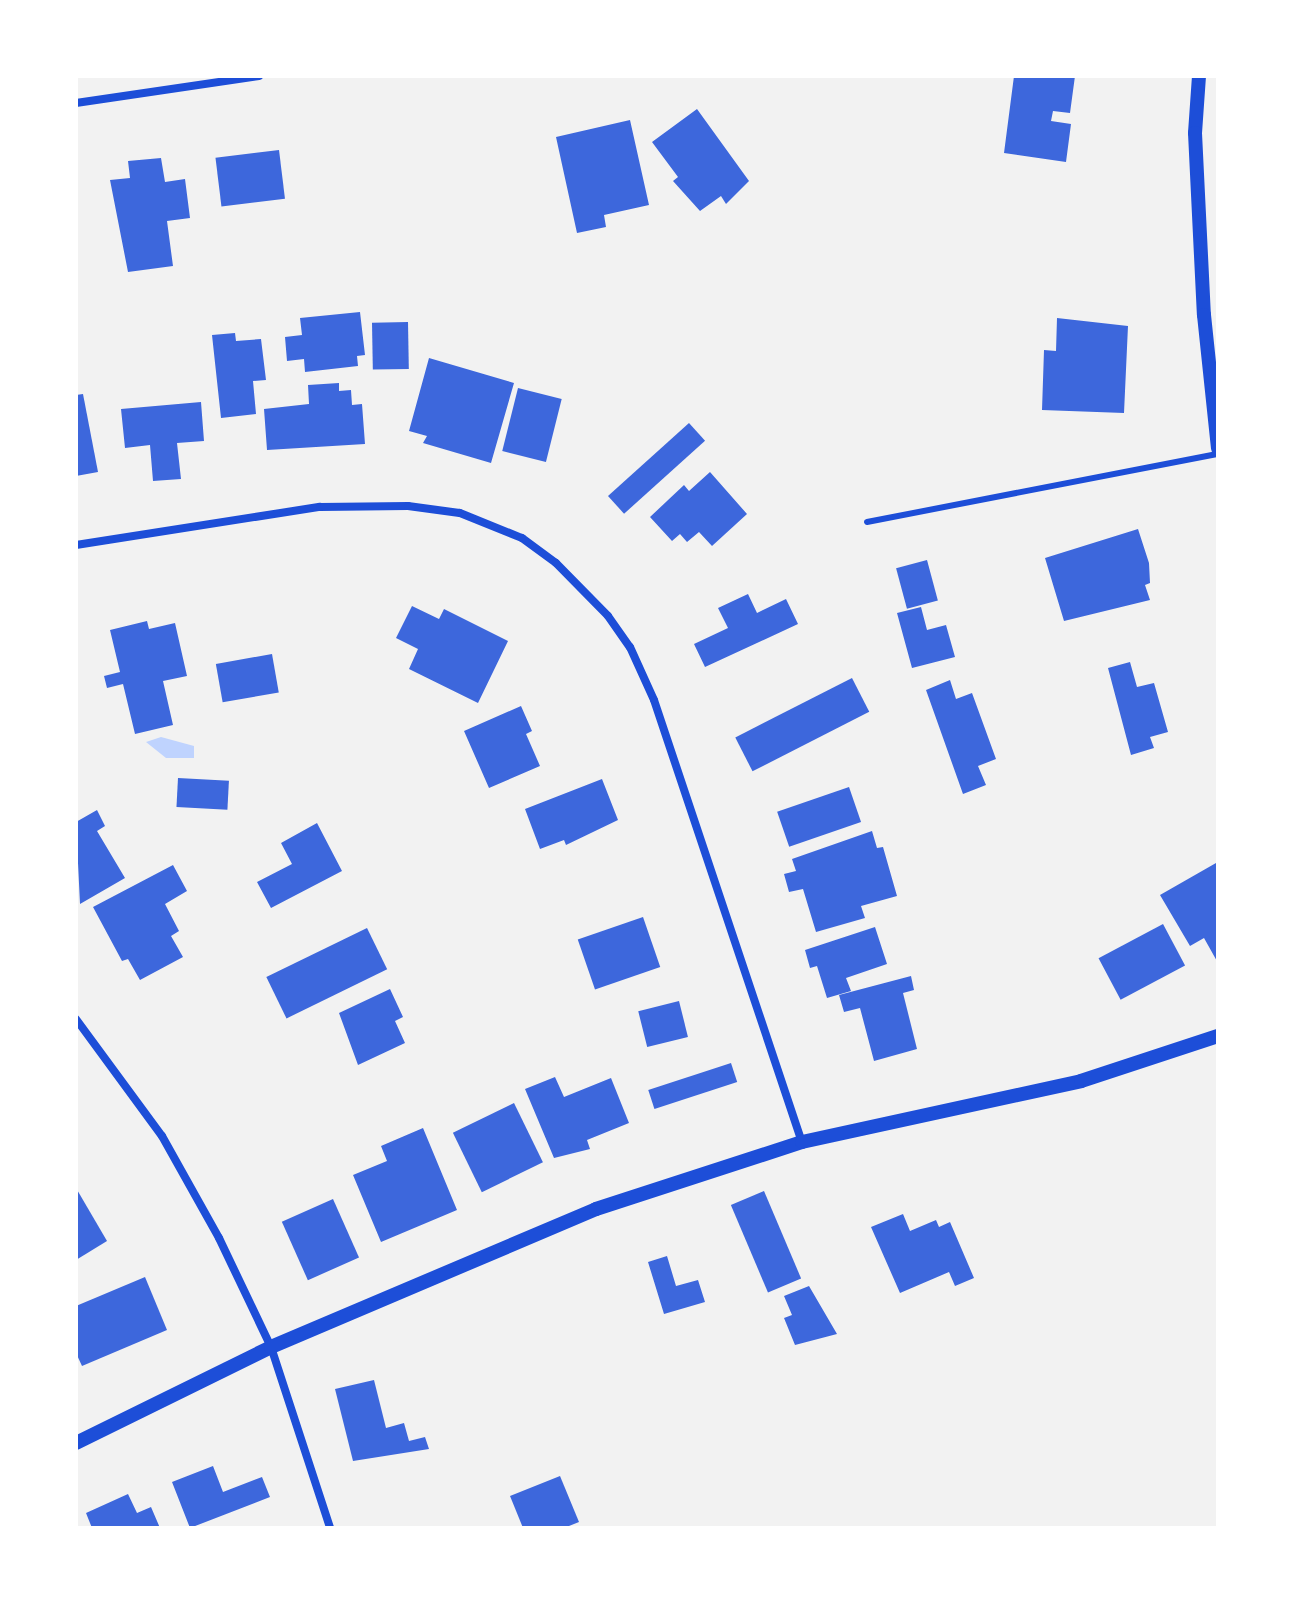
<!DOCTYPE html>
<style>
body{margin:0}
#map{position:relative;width:1294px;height:1604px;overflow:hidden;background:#f2f2f2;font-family:"Libre Baskerville",serif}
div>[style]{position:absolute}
.water>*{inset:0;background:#bfd3fe}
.building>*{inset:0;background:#3d67dc;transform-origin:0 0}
.service>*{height:6px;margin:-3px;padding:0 3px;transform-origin:3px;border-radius:3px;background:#1d4ed8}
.minor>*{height:8px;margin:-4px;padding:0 4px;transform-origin:4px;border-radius:4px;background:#1d4ed8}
.tertiary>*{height:14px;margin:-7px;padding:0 7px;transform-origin:7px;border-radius:7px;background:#1d4ed8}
span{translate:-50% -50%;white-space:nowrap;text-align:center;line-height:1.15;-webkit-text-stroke:6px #fff;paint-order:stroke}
.frame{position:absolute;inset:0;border:78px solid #fff;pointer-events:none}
</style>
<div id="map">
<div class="water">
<i style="clip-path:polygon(161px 737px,194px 746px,194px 758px,166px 758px,146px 742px)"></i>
</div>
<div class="building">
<i style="clip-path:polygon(1014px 76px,1075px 76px,1070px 113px,1053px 111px,1051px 121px,1071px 124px,1066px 162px,1004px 153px)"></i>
<i style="clip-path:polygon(697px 109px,749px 181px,726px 204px,721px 196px,700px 211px,673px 181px,678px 177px,652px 142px)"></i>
<i style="clip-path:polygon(630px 120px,649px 205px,604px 215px,606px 227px,577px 233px,556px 137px)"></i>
<i style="left:279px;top:150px;width:49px;height:64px;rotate:83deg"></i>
<i style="clip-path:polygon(161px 158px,165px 182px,185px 179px,190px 218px,167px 221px,173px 266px,128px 272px,110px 180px,130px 178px,128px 161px)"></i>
<i style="clip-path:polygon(360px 312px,365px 355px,357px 356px,358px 366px,305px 372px,304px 359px,287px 361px,285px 337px,302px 335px,300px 318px)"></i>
<i style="clip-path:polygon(1057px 318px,1128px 326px,1124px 413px,1042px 410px,1044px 350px,1056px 351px)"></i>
<i style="left:408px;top:322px;width:47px;height:36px;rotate:89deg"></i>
<i style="clip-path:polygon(235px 333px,236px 341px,261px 339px,266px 380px,253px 381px,256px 414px,221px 418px,212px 335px)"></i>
<i style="clip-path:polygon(429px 358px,514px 383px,491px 463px,423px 443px,427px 436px,409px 431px)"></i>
<i style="clip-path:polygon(339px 383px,339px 391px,351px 390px,352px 405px,362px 404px,365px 444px,267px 450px,264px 409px,309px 404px,308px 385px)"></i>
<i style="left:518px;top:388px;width:45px;height:65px;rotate:14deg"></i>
<i style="clip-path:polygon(83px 394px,98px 472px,76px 476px,76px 395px)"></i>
<i style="clip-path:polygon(201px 402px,204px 441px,177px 443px,181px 479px,153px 481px,150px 445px,125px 448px,121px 409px)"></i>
<i style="left:689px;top:423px;width:24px;height:109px;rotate:48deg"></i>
<i style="clip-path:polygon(710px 472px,747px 514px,712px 546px,699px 532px,687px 542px,680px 534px,672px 541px,650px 517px,684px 485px,689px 491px)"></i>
<i style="clip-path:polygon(1138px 529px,1149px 563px,1150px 583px,1145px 585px,1150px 600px,1064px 621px,1045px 558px)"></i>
<i style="left:927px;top:560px;width:42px;height:32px;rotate:75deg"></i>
<i style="clip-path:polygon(748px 594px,757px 613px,786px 599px,798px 624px,705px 667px,694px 644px,728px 628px,718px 608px)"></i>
<i style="clip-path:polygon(412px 606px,439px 619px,444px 609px,508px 641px,478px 703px,409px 669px,418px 649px,396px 638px)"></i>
<i style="clip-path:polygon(921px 607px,927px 630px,946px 625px,955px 657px,912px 668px,897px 613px)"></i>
<i style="clip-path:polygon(147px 621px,149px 629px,175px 623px,187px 676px,163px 681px,173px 725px,135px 734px,123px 684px,107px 688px,104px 676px,120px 672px,110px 630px)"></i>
<i style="left:272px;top:654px;width:39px;height:57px;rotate:80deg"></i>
<i style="clip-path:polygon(1130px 662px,1137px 687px,1154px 683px,1168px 732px,1150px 737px,1154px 748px,1131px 755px,1108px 668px)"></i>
<i style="left:852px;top:678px;width:38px;height:131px;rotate:63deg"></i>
<i style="clip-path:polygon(950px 680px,956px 699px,972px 693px,996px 759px,978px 766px,986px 785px,963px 794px,926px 690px)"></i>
<i style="clip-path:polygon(521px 706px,532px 731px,526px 734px,540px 766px,489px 788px,464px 731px)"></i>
<i style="left:178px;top:778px;width:51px;height:29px;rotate:3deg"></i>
<i style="clip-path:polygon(602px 779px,618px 820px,566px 845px,564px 840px,540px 849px,525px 809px)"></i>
<i style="left:849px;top:787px;width:37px;height:76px;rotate:71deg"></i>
<i style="clip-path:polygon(97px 810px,105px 826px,97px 831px,125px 878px,80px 904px,76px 822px)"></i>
<i style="clip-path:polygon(317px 823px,342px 871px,271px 908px,257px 882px,292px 864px,281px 843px)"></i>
<i style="clip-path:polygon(872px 831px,877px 848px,883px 847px,897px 896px,861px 906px,865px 918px,816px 932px,803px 889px,789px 892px,784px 874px,796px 871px,792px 859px)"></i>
<i style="clip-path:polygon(1216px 863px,1218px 866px,1218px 963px,1204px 938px,1190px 946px,1160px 895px)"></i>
<i style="clip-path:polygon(173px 865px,187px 891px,165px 904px,179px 931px,171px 936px,183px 957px,140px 980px,128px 959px,122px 961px,93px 907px)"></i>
<i style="left:643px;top:917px;width:53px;height:69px;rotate:71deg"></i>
<i style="left:1163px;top:924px;width:47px;height:73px;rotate:62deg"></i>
<i style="clip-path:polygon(875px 927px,887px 964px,846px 978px,851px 991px,827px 998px,817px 966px,810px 968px,805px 950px)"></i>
<i style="left:367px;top:928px;width:46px;height:112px;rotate:64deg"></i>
<i style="clip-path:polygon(911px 976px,914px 990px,903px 993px,917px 1049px,874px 1061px,860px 1008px,844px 1012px,839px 995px)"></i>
<i style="clip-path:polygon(390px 989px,403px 1017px,395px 1021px,405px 1043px,358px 1065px,339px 1013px)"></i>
<i style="left:679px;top:1001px;width:37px;height:42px;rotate:76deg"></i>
<i style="left:731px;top:1063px;width:20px;height:87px;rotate:72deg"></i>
<i style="clip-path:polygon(555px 1077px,564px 1097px,611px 1078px,629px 1123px,587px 1140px,590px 1149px,554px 1158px,525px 1089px)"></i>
<i style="left:514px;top:1103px;width:66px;height:68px;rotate:64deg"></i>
<i style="clip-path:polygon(423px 1128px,457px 1210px,381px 1242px,353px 1175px,387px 1161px,381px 1146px)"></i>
<i style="clip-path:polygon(76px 1188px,107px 1241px,76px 1260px)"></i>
<i style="left:764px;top:1191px;width:95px;height:36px;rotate:67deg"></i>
<i style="left:333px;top:1199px;width:64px;height:56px;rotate:66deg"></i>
<i style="clip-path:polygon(903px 1214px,910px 1231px,936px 1220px,939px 1227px,950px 1222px,974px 1278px,955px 1286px,949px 1272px,900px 1293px,871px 1227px)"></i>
<i style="clip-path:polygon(667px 1256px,676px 1286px,698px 1280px,705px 1302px,664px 1314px,648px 1262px)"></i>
<i style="clip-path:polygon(145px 1277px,167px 1330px,82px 1366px,76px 1353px,76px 1306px)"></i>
<i style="clip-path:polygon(809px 1286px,837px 1334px,795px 1345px,784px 1318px,792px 1315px,784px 1296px)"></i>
<i style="clip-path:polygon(374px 1380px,386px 1428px,404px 1423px,409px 1441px,425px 1437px,429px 1449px,353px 1461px,335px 1389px)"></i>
<i style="clip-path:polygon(213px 1466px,223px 1492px,262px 1477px,270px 1497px,190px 1528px,172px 1482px)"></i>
<i style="clip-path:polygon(560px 1476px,579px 1522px,564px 1528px,523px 1528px,510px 1496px)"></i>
<i style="clip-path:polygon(128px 1494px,137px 1513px,151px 1507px,160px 1528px,92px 1528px,86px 1513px)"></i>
</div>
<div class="service">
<i style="left:867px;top:522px;width:358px;rotate:-11deg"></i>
</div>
<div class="minor">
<i style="left:76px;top:103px;width:185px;rotate:-8.4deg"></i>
<i style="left:76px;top:545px;width:247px;rotate:-8.9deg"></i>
<i style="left:320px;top:507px;width:88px;rotate:-0.7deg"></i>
<i style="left:408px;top:506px;width:52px;rotate:7.7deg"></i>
<i style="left:460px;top:513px;width:67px;rotate:22deg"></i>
<i style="left:522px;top:538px;width:42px;rotate:36.3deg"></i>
<i style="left:556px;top:563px;width:74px;rotate:45.5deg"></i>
<i style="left:608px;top:616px;width:38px;rotate:55deg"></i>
<i style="left:630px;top:647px;width:58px;rotate:65.6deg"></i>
<i style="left:654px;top:700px;width:466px;rotate:71.5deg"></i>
<i style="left:76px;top:1019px;width:145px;rotate:53.7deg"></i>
<i style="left:162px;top:1136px;width:117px;rotate:60.8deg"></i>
<i style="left:219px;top:1238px;width:121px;rotate:64.5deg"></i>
<i style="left:271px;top:1347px;width:190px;rotate:71.9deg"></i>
</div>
<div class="tertiary">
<i style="left:1199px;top:76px;width:57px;rotate:94deg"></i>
<i style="left:1195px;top:133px;width:182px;rotate:87.2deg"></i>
<i style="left:1204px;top:315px;width:134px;rotate:84deg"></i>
<i style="left:76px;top:1443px;width:217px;rotate:-26.2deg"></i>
<i style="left:271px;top:1347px;width:353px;rotate:-23deg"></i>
<i style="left:596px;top:1209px;width:217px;rotate:-18deg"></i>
<i style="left:802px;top:1142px;width:286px;rotate:-12.3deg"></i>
<i style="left:1081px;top:1081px;width:144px;rotate:-18.2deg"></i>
</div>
<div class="frame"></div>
</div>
